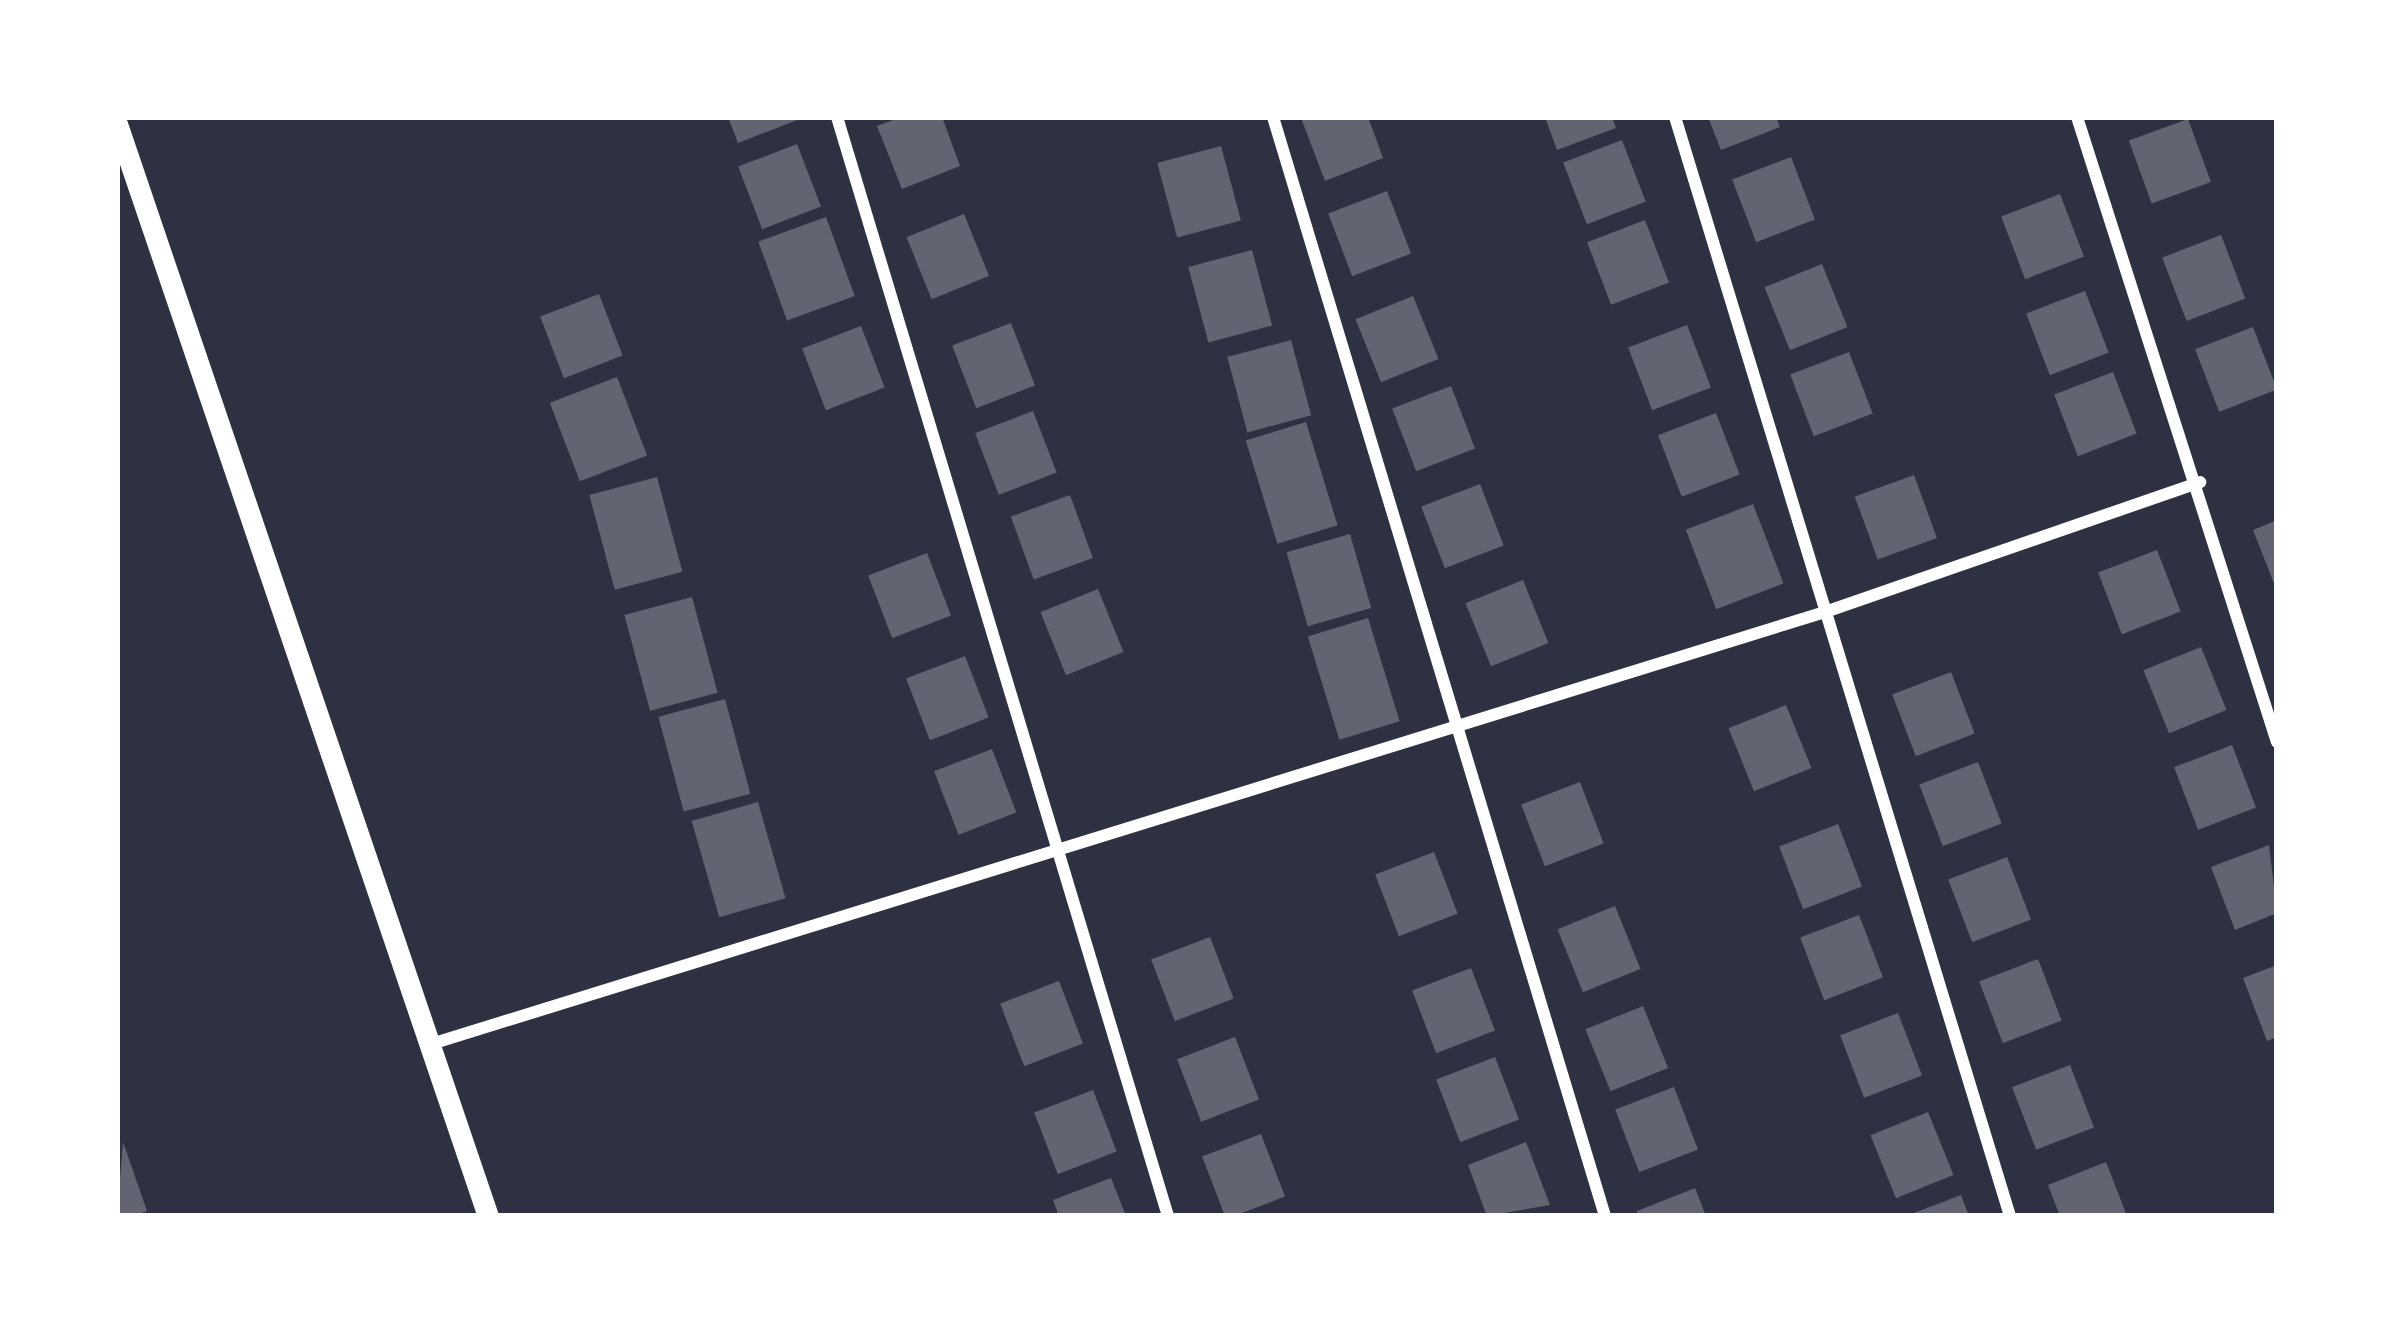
<!DOCTYPE html>
<style>
body{margin:0}
#map{position:relative;width:2394px;height:1333px;overflow:hidden;background:#2d3142;font-family:"IBM Plex Serif",serif}
div>[style]{position:absolute}
.building>*{inset:0;background:#626471;transform-origin:0 0}
.minor>*{height:12px;margin:-6px;padding:0 6px;transform-origin:6px;border-radius:6px;background:#fff}
.tertiary>*{height:21px;margin:-10.5px;padding:0 10.5px;transform-origin:10.5px;border-radius:10.5px;background:#fff}
span{translate:-50% -50%;white-space:nowrap;text-align:center;line-height:1.15;-webkit-text-stroke:10px #fff;paint-order:stroke}
.frame{position:absolute;inset:0;border:120px solid #fff;pointer-events:none}
</style>
<div id="map">
<div class="building">
<i style="clip-path:polygon(728px 117px,796px 117px,797px 120px,738px 143px)"></i>
<i style="clip-path:polygon(901px 117px,942px 117px,960px 166px,902px 189px,877px 126px)"></i>
<i style="clip-path:polygon(1368px 117px,1383px 158px,1325px 181px,1301px 118px)"></i>
<i style="clip-path:polygon(1545px 117px,1612px 117px,1616px 128px,1557px 150px)"></i>
<i style="clip-path:polygon(1708px 117px,1776px 117px,1780px 127px,1721px 150px)"></i>
<i style="left:2188px;top:119px;width:67px;height:63px;rotate:70deg"></i>
<i style="left:1622px;top:140px;width:66px;height:63px;rotate:69deg"></i>
<i style="left:797px;top:144px;width:67px;height:63px;rotate:69deg"></i>
<i style="left:1221px;top:146px;width:77px;height:66px;rotate:75deg"></i>
<i style="left:1791px;top:157px;width:67px;height:63px;rotate:69deg"></i>
<i style="left:1387px;top:191px;width:67px;height:63px;rotate:69deg"></i>
<i style="left:2060px;top:194px;width:67px;height:63px;rotate:69deg"></i>
<i style="left:964px;top:214px;width:67px;height:62px;rotate:68deg"></i>
<i style="left:826px;top:217px;width:84px;height:72px;rotate:70deg"></i>
<i style="left:1645px;top:220px;width:67px;height:62px;rotate:69deg"></i>
<i style="left:2221px;top:235px;width:68px;height:63px;rotate:69deg"></i>
<i style="left:1252px;top:250px;width:78px;height:66px;rotate:75deg"></i>
<i style="left:1822px;top:264px;width:68px;height:62px;rotate:68deg"></i>
<i style="left:2085px;top:291px;width:66px;height:63px;rotate:69deg"></i>
<i style="left:599px;top:294px;width:66px;height:63px;rotate:69deg"></i>
<i style="left:1413px;top:296px;width:68px;height:62px;rotate:68deg"></i>
<i style="left:1011px;top:323px;width:67px;height:63px;rotate:69deg"></i>
<i style="left:1687px;top:325px;width:67px;height:63px;rotate:69deg"></i>
<i style="left:861px;top:326px;width:66px;height:63px;rotate:69deg"></i>
<i style="left:2253px;top:327px;width:67px;height:62px;rotate:69deg"></i>
<i style="left:1291px;top:340px;width:78px;height:66px;rotate:75deg"></i>
<i style="left:1849px;top:352px;width:66px;height:63px;rotate:69deg"></i>
<i style="left:2113px;top:372px;width:66px;height:63px;rotate:69deg"></i>
<i style="left:617px;top:377px;width:84px;height:72px;rotate:69deg"></i>
<i style="left:1451px;top:386px;width:67px;height:63px;rotate:69deg"></i>
<i style="left:1033px;top:411px;width:66px;height:62px;rotate:69deg"></i>
<i style="left:1716px;top:413px;width:66px;height:62px;rotate:69deg"></i>
<i style="left:1306px;top:422px;width:108px;height:63px;rotate:73deg"></i>
<i style="left:1914px;top:475px;width:67px;height:63px;rotate:70deg"></i>
<i style="left:657px;top:477px;width:98px;height:70px;rotate:75deg"></i>
<i style="left:1480px;top:484px;width:66px;height:63px;rotate:69deg"></i>
<i style="left:1070px;top:495px;width:67px;height:63px;rotate:70deg"></i>
<i style="left:1753px;top:504px;width:85px;height:72px;rotate:69deg"></i>
<i style="clip-path:polygon(2277px 520px,2277px 591px,2253px 530px)"></i>
<i style="left:1350px;top:534px;width:77px;height:66px;rotate:74deg"></i>
<i style="left:2157px;top:550px;width:66px;height:63px;rotate:69deg"></i>
<i style="left:927px;top:553px;width:67px;height:63px;rotate:69deg"></i>
<i style="left:1523px;top:580px;width:68px;height:62px;rotate:68deg"></i>
<i style="left:1098px;top:589px;width:68px;height:62px;rotate:68deg"></i>
<i style="left:692px;top:597px;width:99px;height:70px;rotate:75deg"></i>
<i style="left:1368px;top:618px;width:108px;height:63px;rotate:73deg"></i>
<i style="left:2201px;top:647px;width:68px;height:62px;rotate:68deg"></i>
<i style="left:965px;top:656px;width:66px;height:63px;rotate:69deg"></i>
<i style="left:1951px;top:672px;width:66px;height:63px;rotate:69deg"></i>
<i style="left:725px;top:699px;width:98px;height:69px;rotate:75deg"></i>
<i style="left:1786px;top:705px;width:68px;height:62px;rotate:68deg"></i>
<i style="left:2232px;top:745px;width:67px;height:62px;rotate:69deg"></i>
<i style="left:992px;top:749px;width:68px;height:62px;rotate:69deg"></i>
<i style="left:1978px;top:762px;width:66px;height:63px;rotate:69deg"></i>
<i style="left:1580px;top:782px;width:66px;height:63px;rotate:69deg"></i>
<i style="left:758px;top:802px;width:100px;height:69px;rotate:74deg"></i>
<i style="left:1838px;top:824px;width:67px;height:63px;rotate:69deg"></i>
<i style="clip-path:polygon(2269px 845px,2277px 913px,2235px 930px,2211px 867px)"></i>
<i style="left:1434px;top:852px;width:66px;height:63px;rotate:69deg"></i>
<i style="left:2007px;top:857px;width:67px;height:63px;rotate:69deg"></i>
<i style="left:1615px;top:906px;width:68px;height:62px;rotate:68deg"></i>
<i style="left:1859px;top:915px;width:67px;height:63px;rotate:69deg"></i>
<i style="left:1210px;top:937px;width:66px;height:63px;rotate:69deg"></i>
<i style="left:2038px;top:959px;width:66px;height:63px;rotate:69deg"></i>
<i style="clip-path:polygon(2277px 965px,2277px 1037px,2267px 1041px,2243px 978px)"></i>
<i style="left:1471px;top:968px;width:67px;height:63px;rotate:69deg"></i>
<i style="left:1059px;top:981px;width:67px;height:63px;rotate:69deg"></i>
<i style="left:1643px;top:1006px;width:67px;height:62px;rotate:68deg"></i>
<i style="left:1898px;top:1013px;width:67px;height:62px;rotate:69deg"></i>
<i style="left:1235px;top:1037px;width:67px;height:62px;rotate:69deg"></i>
<i style="left:1495px;top:1057px;width:67px;height:63px;rotate:69deg"></i>
<i style="left:2070px;top:1065px;width:67px;height:62px;rotate:69deg"></i>
<i style="left:1674px;top:1087px;width:67px;height:63px;rotate:69deg"></i>
<i style="left:1093px;top:1090px;width:66px;height:63px;rotate:69deg"></i>
<i style="left:1928px;top:1112px;width:68px;height:62px;rotate:68deg"></i>
<i style="left:1261px;top:1134px;width:67px;height:63px;rotate:69deg"></i>
<i style="clip-path:polygon(123px 1142px,147px 1211px,133px 1216px,117px 1216px)"></i>
<i style="clip-path:polygon(1526px 1142px,1550px 1205px,1487px 1216px,1468px 1165px)"></i>
<i style="clip-path:polygon(2106px 1162px,2127px 1216px,2060px 1216px,2048px 1185px)"></i>
<i style="clip-path:polygon(1111px 1178px,1126px 1216px,1059px 1216px,1053px 1200px)"></i>
<i style="clip-path:polygon(1695px 1188px,1706px 1216px,1638px 1216px,1637px 1211px)"></i>
<i style="clip-path:polygon(1961px 1195px,1969px 1216px,1906px 1216px)"></i>
</div>
<div class="minor">
<i style="left:837px;top:117px;width:1148px;rotate:73.24deg"></i>
<i style="left:1273px;top:117px;width:1148px;rotate:73.19deg"></i>
<i style="left:1675px;top:117px;width:1149px;rotate:73.05deg"></i>
<i style="left:2077px;top:117px;width:656px;rotate:72.26deg"></i>
<i style="left:428px;top:1045px;width:1466px;rotate:-17.22deg"></i>
<i style="left:1828px;top:611px;width:394px;rotate:-19.1deg"></i>
</div>
<div class="tertiary">
<i style="left:117px;top:124px;width:1153px;rotate:71.24deg"></i>
</div>
<div class="frame"></div>
</div>
